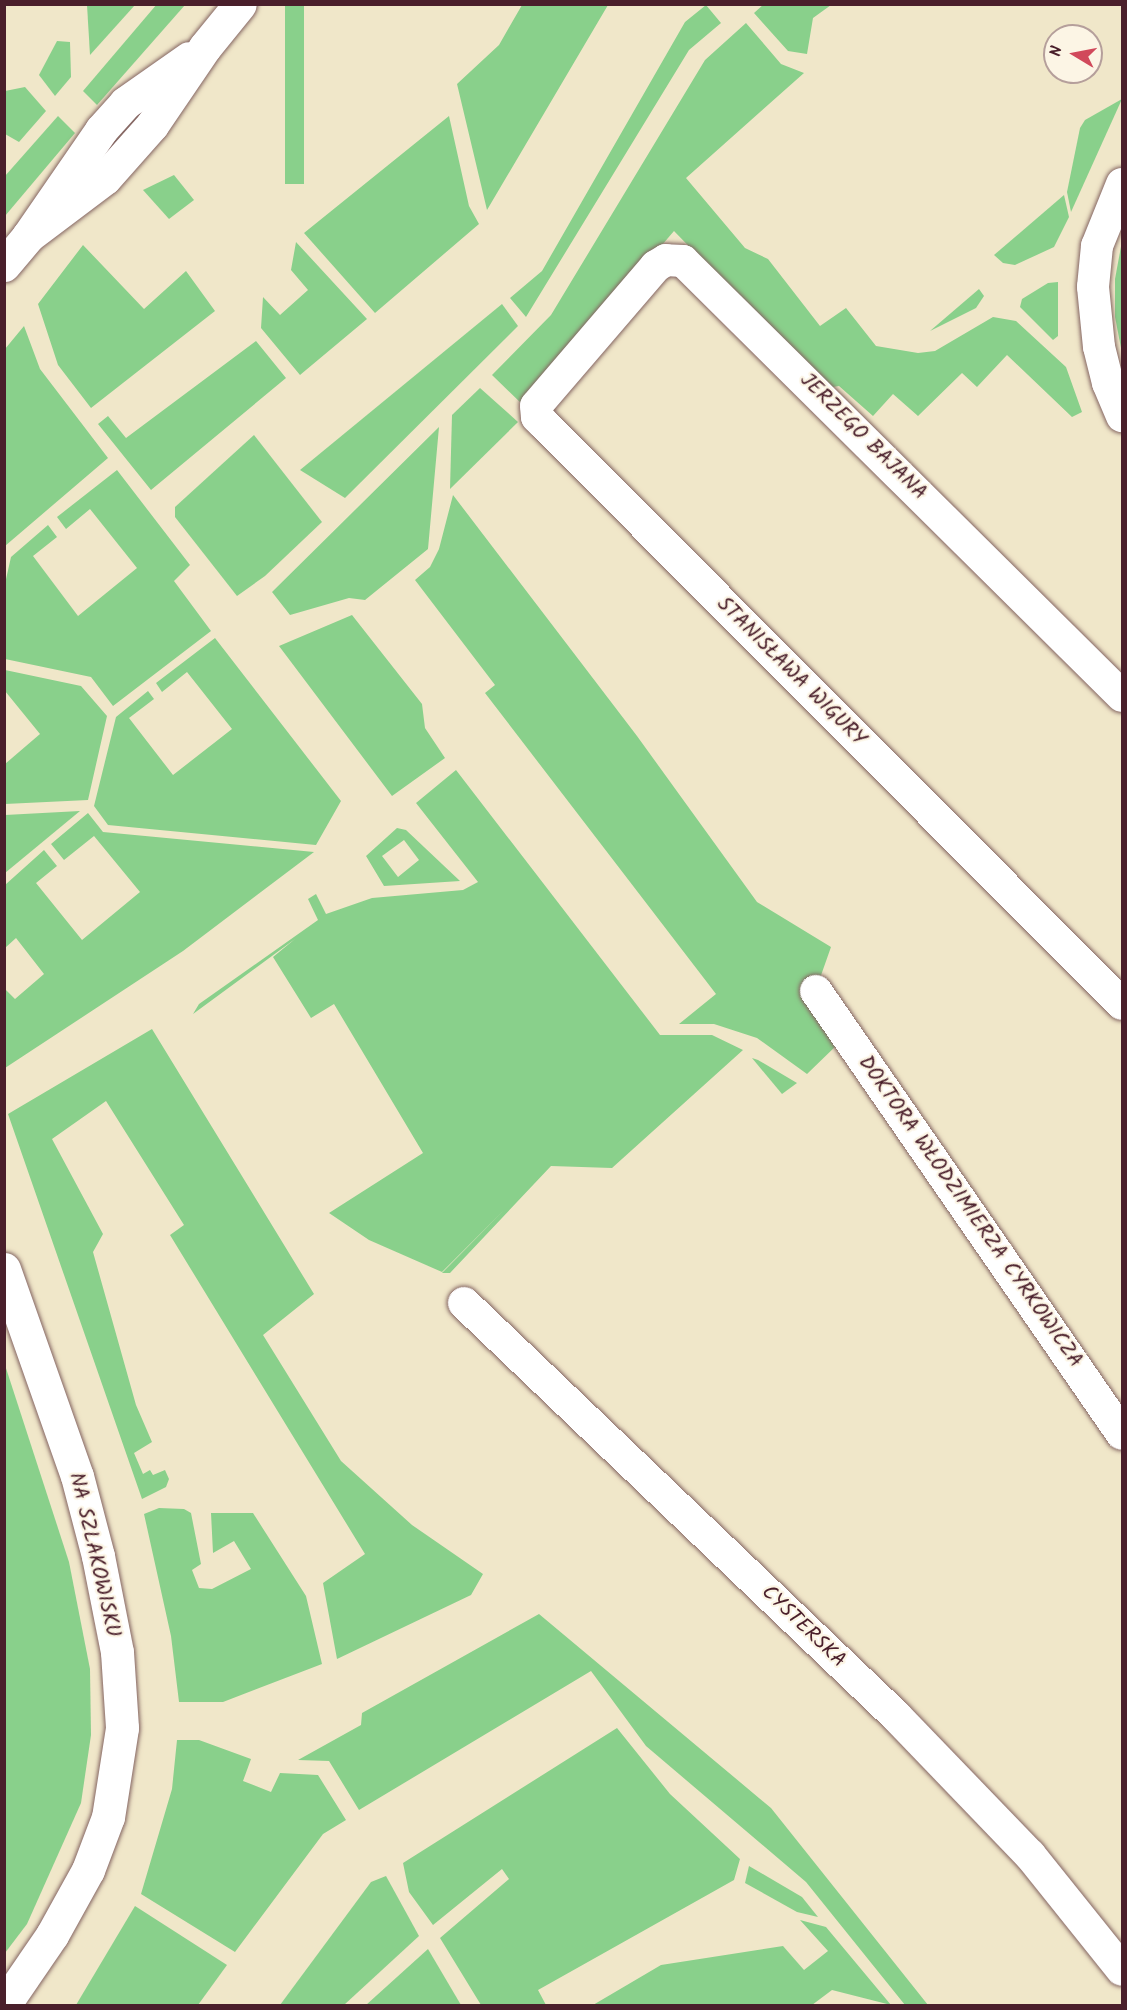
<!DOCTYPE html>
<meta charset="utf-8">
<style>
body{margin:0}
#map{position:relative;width:1127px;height:2010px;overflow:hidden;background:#f0e7c9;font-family:Kalam,sans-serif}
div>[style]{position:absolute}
.green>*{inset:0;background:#89d08b;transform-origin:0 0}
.roads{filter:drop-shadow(0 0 2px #846562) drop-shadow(0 0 2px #846562)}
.minor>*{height:32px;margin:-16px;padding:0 16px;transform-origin:16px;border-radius:16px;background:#fff}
.tertiary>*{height:33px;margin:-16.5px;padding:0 16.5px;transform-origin:16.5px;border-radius:16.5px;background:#fff}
span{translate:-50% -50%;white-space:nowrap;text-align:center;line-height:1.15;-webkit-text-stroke:4.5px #fcf5e5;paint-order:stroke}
.street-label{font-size:21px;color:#4a1f2b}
.frame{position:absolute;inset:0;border:6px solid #4a1f2b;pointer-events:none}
.north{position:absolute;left:1043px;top:24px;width:60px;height:60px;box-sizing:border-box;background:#fcf5e5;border:2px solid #b59f9b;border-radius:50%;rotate:280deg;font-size:16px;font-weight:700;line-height:24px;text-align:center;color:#4a1f2b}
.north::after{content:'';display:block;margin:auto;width:21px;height:27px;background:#d1495b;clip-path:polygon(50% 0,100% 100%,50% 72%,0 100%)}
</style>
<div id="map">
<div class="green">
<i style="clip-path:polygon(157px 4px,185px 5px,97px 105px,83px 91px)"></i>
<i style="clip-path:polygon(764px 4px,831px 4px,831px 5px,813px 18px,807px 54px,788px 51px,754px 13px)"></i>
<i style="clip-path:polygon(87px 5px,135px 5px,90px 55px)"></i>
<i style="left:285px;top:5px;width:19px;height:179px"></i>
<i style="clip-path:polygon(522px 5px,608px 5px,487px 210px,457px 84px,499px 45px)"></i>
<i style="clip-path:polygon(706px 5px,721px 23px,689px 50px,526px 317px,510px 298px,542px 271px,685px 22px)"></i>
<i style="clip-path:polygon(746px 23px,781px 64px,804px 73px,686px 178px,745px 248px,768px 259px,820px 326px,846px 308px,876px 346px,918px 353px,935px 351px,993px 317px,1016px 321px,1066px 367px,1082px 412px,1072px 417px,1007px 355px,977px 387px,962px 373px,918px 416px,893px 394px,873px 416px,839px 386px,827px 388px,674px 231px,524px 406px,492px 375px,551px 315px,705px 60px)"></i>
<i style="clip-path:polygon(57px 41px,70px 42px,71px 77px,55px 96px,39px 75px)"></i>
<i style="clip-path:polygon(25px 87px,46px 111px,19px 142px,5px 134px,5px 91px)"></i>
<i style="clip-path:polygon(1122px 99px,1071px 212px,1067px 192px,1080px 128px,1085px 120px)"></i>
<i style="clip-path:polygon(58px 116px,75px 133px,5px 216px,5px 176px)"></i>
<i style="clip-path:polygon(449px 116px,469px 206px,479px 224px,375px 313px,304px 233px)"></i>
<i style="clip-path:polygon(174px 175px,194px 200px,169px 219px,143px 190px)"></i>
<i style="clip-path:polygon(1064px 195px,1069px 217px,1054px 247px,1015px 265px,1003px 263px,994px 255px)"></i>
<i style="clip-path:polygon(1122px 241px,1122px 353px,1115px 317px,1115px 279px)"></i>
<i style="clip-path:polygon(296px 242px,367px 319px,300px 375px,261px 328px,263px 297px,280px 315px,308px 290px,291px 270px)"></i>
<i style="clip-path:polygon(83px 245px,144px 309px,186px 271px,215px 311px,91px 408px,58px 365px,38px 304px)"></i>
<i style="clip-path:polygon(1058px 282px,1058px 336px,1053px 340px,1020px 307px,1022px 299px,1048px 283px)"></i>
<i style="clip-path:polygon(979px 289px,984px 296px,976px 308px,930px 331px)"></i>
<i style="clip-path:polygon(502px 304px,518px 326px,345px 498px,300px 470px)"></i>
<i style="clip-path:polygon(24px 326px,40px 369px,108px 458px,5px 546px,5px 349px)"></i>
<i style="clip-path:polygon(256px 341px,286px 378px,151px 490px,98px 424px,108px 416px,126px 438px)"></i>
<i style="clip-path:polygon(480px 388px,518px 422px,450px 489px,452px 415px)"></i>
<i style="clip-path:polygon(439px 427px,428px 549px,365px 600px,349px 598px,290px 615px,272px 592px)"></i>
<i style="clip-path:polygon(254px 435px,322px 522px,265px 576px,237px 596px,175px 517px,175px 507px)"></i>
<i style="clip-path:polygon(117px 470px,190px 565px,174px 581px,211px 631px,113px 706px,91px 677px,5px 659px,4px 588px,11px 557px,48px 525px,57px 537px,33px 556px,78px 616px,137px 568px,90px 509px,66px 529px,57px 517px)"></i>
<i style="clip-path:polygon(453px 495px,637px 736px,757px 902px,831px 947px,819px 981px,839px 1043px,807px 1074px,757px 1038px,714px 1024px,679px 1024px,716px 994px,485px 693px,495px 685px,415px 580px,430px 567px,439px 549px)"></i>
<i style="clip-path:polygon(352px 615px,422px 704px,425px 728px,445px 758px,392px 796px,279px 646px)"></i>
<i style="clip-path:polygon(215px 638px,341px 801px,316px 845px,108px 825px,94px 806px,116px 717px,148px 691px,154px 699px,129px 718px,173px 775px,232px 729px,187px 672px,162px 692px,156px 683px)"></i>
<i style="clip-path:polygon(5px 670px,81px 686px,107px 716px,88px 800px,5px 804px,5px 764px,40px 734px,5px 691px)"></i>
<i style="clip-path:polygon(456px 770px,660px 1035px,712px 1035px,743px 1050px,612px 1168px,551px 1166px,450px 1273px,442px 1273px,504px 1210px,442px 1272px,369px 1240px,329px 1213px,423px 1153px,334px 1004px,311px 1018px,273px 957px,295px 939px,193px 1014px,199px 1004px,318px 920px,308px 899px,316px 894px,326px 914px,372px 898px,463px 890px,478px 882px,416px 803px)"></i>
<i style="clip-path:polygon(80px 811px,5px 873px,5px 815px)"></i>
<i style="clip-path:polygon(88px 813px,103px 832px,314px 852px,183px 951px,5px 1068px,5px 989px,15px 999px,44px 974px,16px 938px,5px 948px,5px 885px,44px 850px,57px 866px,36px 883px,82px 940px,140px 892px,94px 836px,64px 860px,51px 844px)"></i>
<i style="clip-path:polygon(evenodd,397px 828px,406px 830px,460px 881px,384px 886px,366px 856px,397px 828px,404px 840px,419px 860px,398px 877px,382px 856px,404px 840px)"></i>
<i style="clip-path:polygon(152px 1029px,314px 1294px,263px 1335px,341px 1461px,412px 1525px,483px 1574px,471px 1595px,337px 1659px,323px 1583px,365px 1554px,170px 1235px,184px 1225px,106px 1101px,52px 1139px,103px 1234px,93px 1252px,136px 1405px,152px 1442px,134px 1453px,143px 1474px,150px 1470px,153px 1475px,165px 1470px,169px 1479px,166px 1487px,142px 1499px,8px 1114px)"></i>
<i style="clip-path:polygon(752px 1058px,758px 1060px,797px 1083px,782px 1094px)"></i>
<i style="clip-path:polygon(4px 1362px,69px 1562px,90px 1669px,91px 1735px,81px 1803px,27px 1924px,5px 1953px)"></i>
<i style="clip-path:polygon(159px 1508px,184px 1509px,191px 1513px,201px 1564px,192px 1570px,199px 1588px,212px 1589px,251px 1569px,234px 1541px,213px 1553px,211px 1513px,253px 1513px,306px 1596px,322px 1664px,223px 1702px,179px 1702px,171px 1636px,144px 1514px)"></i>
<i style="clip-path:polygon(539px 1614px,771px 1808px,928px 2005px,905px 2005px,806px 1882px,646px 1746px,591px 1671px,359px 1810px,329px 1761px,298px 1760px,361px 1725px,362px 1713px)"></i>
<i style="clip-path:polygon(617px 1728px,670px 1794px,740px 1859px,734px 1880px,538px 1990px,546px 2005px,481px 2005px,440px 1938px,509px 1879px,502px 1869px,433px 1925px,409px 1892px,403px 1863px)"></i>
<i style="clip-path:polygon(177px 1740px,199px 1740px,251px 1759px,243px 1781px,271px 1792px,280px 1773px,318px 1775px,346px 1820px,323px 1834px,235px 1952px,141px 1894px,172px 1789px)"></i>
<i style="clip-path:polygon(749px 1866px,802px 1897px,818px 1917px,797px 1912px,745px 1883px)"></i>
<i style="clip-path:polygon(386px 1876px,419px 1936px,344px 2005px,280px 2005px,371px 1882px)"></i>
<i style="clip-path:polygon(135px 1906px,227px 1965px,198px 2005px,76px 2005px)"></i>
<i style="clip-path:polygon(800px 1920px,826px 1927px,891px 2005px,832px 1990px,812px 2005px,593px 2005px,661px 1965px,783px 1946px,804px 1970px,828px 1951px)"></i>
<i style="clip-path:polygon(428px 1949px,461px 2005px,366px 2005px)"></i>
</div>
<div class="roads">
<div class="minor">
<i style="left:1122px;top:184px;width:67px;rotate:112deg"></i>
<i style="left:1097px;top:246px;width:41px;rotate:95.6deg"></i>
<i style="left:1093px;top:287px;width:60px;rotate:84.3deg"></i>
<i style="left:1099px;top:347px;width:37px;rotate:76deg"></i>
<i style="left:1108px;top:383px;width:36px;rotate:67deg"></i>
<i style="left:1122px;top:696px;width:618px;rotate:-135.26deg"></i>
<i style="left:683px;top:261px;width:17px;rotate:-177deg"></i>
<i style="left:666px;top:260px;width:12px;rotate:149deg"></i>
<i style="left:656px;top:266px;width:184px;rotate:130.6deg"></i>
<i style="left:536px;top:406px;width:11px;rotate:85deg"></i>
<i style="left:537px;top:417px;width:8px;rotate:45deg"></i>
<i style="left:543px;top:423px;width:820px;rotate:45.1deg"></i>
<i style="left:816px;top:991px;width:538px;rotate:55.37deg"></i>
<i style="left:464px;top:1303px;width:599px;rotate:43.71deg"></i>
<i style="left:897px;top:1717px;width:192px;rotate:46.1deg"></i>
<i style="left:1030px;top:1855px;width:147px;rotate:51.3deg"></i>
</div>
<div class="tertiary">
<i style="left:28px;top:236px;width:96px;rotate:-37deg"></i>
<i style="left:105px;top:178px;width:71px;rotate:-48.4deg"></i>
<i style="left:152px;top:125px;width:94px;rotate:-55.8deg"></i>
<i style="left:205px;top:47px;width:55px;rotate:-50.9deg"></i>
<i style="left:4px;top:265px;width:38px;rotate:-50deg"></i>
<i style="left:28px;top:236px;width:129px;rotate:-55.4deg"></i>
<i style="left:101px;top:130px;width:36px;rotate:-48deg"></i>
<i style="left:125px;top:103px;width:78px;rotate:-35.1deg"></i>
<i style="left:4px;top:1269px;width:219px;rotate:70.6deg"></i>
<i style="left:77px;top:1476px;width:83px;rotate:75.3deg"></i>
<i style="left:98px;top:1556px;width:98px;rotate:78.8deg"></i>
<i style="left:117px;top:1652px;width:76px;rotate:86.2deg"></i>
<i style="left:122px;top:1728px;width:90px;rotate:98.9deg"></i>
<i style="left:108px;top:1817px;width:57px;rotate:110.7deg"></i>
<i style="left:88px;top:1870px;width:74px;rotate:119deg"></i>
<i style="left:52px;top:1935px;width:85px;rotate:124.4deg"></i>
</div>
</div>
<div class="street-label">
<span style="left:863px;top:437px;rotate:45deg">JERZEGO BAJANA</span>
<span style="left:791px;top:672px;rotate:45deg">STANISŁAWA WIGURY</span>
<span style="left:970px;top:1212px;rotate:55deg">DOKTORA WŁODZIMIERZA CYRKOWICZA</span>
<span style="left:94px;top:1555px;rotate:77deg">NA SZLAKOWISKU</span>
<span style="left:803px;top:1627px;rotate:44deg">CYSTERSKA</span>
</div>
<div class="frame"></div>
<div class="north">N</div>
</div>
